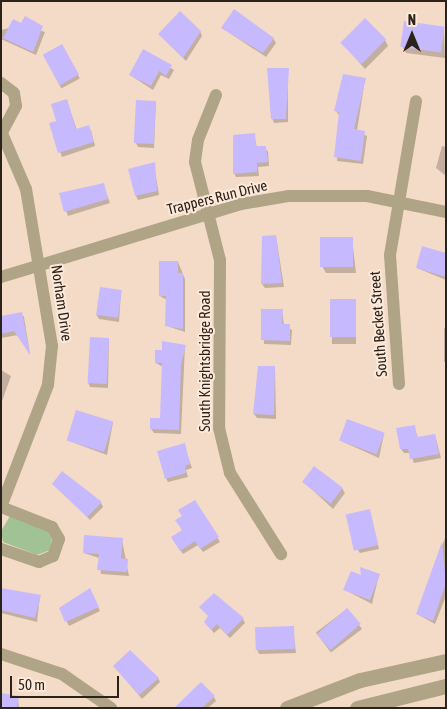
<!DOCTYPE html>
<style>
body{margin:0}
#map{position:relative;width:447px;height:709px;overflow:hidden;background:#f4dbc7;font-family:"Asap Condensed",sans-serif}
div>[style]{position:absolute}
.green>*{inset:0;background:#a0c294}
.shadow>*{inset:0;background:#0003;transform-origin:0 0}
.building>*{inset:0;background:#c7b9fe;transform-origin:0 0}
.minor>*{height:12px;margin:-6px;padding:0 6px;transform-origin:6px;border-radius:6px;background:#afa486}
.tertiary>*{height:15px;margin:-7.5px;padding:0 7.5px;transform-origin:7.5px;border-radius:7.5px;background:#afa486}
span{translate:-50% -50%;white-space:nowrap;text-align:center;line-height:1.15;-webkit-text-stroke:4px #fde9d9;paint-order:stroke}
.street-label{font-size:15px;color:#2b221a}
.frame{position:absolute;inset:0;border:2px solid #2b221a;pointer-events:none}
.north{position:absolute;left:387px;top:10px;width:50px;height:50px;-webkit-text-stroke:4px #fde9d9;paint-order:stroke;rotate:0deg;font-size:14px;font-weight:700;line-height:20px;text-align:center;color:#2b221a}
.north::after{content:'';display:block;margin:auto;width:18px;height:22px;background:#2b221a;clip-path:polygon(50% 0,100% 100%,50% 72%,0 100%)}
.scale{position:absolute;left:10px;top:676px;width:109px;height:22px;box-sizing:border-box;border:2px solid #2b221a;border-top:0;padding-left:6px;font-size:15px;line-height:18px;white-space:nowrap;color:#2b221a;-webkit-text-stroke:4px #fde9d9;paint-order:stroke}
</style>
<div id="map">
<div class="green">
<i style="clip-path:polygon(10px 516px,47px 530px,52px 538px,50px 550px,37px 555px,3px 542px,1px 531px)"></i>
</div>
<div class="shadow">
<i style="clip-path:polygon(22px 25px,45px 32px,36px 55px,1px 39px,1px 30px)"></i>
<i style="clip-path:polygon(222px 28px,273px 38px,276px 43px,266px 57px)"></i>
<i style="clip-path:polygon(444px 28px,445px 58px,406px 53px,402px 46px)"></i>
<i style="clip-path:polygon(200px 31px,202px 36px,186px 61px,159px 34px)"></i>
<i style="clip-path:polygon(385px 40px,388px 46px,365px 69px,341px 42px)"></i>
<i style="left:62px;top:45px;width:38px;height:21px;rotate:62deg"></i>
<i style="clip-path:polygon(143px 51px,174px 70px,169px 79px,161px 75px,153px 90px,130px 75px)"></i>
<i style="clip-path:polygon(288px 69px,288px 122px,274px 123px,272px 118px)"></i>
<i style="clip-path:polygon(365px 79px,357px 131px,367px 136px,363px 164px,337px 161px,340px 116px,336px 111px)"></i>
<i style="clip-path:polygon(67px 101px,77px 130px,91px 130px,95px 146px,62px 157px,50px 124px,57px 122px)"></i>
<i style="clip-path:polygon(156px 102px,154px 148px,138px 147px,136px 143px)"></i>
<i style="clip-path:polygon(254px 135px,257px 148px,268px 151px,269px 166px,258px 167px,259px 176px,236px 177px,234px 173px)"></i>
<i style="clip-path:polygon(442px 146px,446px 147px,446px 176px,436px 168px)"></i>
<i style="clip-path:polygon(154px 164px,159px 195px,138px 200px,136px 196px)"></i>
<i style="clip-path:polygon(103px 184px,110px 203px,68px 216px,60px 194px)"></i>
<i style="clip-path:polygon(276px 236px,284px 287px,265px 288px,262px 284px)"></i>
<i style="clip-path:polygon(352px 238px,356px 273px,326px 273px,322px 266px)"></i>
<i style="clip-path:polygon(446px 254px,446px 280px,417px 268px)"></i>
<i style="clip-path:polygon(160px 262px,178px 262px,185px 279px,185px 332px,167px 326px,167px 300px,160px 296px)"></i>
<i style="clip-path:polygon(121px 292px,119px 322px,99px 319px,96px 314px)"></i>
<i style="left:332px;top:300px;width:24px;height:44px"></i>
<i style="clip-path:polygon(262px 310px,282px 311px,284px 325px,292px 330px,291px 345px,264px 344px)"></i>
<i style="clip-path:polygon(21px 313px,24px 317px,30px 354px,18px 335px,1px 338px,1px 317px)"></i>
<i style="left:444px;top:328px;width:2px;height:34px"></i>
<i style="clip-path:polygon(109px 339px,108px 388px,90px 387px,88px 382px)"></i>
<i style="clip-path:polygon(185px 346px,181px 434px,154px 433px,151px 429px,161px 419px,163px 367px,156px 363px)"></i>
<i style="clip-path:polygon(275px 368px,276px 419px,257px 418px,254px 414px)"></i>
<i style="clip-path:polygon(1px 370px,11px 376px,1px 404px)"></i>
<i style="clip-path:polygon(113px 422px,107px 455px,69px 441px)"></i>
<i style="clip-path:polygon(414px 427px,418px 438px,435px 435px,441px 458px,414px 463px,410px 453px,404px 453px,401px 449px)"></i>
<i style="clip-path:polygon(384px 434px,379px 458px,341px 441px)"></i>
<i style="clip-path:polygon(184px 445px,192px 468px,186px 470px,188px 477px,168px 482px,166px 478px)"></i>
<i style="clip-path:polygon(304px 482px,342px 488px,345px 493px,333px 509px)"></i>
<i style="clip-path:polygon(68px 497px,101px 503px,103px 507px,90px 520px)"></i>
<i style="clip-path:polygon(195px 501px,220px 542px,203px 552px,198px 545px,183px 554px,173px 538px,183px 531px,183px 517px)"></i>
<i style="clip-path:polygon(369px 511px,379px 549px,360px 553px,357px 549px)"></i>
<i style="clip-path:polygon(446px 535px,446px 596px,435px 624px,417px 614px)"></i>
<i style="clip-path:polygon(122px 540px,129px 576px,101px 574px,99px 558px,84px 553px)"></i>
<i style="clip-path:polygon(379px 575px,372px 604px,345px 590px)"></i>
<i style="clip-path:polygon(90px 590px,100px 611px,69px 626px,60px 608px)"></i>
<i style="clip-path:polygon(1px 592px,40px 596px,37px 622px,1px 613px)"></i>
<i style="left:347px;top:609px;width:25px;height:39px;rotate:53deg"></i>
<i style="clip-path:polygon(243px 619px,245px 623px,230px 638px,220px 628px,214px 633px,205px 622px)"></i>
<i style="clip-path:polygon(293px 627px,296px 653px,259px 654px,257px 649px)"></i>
<i style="clip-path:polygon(114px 666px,158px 678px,160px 682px,142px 699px)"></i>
<i style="clip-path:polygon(18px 697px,19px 708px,1px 708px)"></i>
<i style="clip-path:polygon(214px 697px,216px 701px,208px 708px,175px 708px)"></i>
</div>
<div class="building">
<i style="clip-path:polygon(234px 9px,274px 38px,263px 53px,221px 28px)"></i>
<i style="clip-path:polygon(180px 11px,201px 31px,183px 58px,158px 34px)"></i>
<i style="clip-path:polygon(25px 16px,43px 26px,33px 52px,3px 38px,13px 19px,21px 23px)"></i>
<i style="left:365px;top:18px;width:30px;height:35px;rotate:45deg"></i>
<i style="left:404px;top:21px;width:41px;height:26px;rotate:8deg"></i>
<i style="left:62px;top:44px;width:35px;height:22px;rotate:61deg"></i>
<i style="clip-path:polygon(143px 49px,172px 65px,166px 76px,159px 71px,151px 86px,129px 75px)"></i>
<i style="clip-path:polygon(267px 68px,289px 68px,286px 119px,271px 119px)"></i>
<i style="clip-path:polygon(343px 74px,366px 78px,354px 129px,365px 131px,361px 161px,334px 157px,339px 112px,334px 111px)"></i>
<i style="clip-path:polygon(67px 99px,76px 129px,89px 125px,94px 142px,58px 153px,49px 123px,56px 121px,51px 104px)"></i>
<i style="left:136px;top:100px;width:20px;height:43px;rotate:3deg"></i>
<i style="clip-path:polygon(255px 133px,256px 146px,266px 146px,268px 162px,257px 163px,257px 172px,233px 174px,233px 135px)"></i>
<i style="clip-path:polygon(155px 162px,157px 191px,135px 196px,128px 169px)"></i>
<i style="clip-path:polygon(104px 183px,108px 199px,64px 212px,59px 193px)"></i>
<i style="clip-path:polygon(276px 235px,282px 283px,261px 284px,262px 236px)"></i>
<i style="left:320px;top:237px;width:33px;height:30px"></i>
<i style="clip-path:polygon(422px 246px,446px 253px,446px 277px,416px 268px)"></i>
<i style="clip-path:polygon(159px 261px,178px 261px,178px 273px,183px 273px,183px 329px,165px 326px,166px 296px,159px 296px)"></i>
<i style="left:100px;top:287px;width:22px;height:28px;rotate:8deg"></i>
<i style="left:330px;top:299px;width:26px;height:38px"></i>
<i style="clip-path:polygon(261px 309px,283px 309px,282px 324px,290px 324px,290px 341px,261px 340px)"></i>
<i style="clip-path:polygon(22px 312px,30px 355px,14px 331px,1px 334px,1px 316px)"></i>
<i style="left:90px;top:337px;width:19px;height:46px;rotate:3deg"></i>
<i style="clip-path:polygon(162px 341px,186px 345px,181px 364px,179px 430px,150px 429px,150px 418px,160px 418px,162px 363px,155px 363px,155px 350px,162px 350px)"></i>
<i style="clip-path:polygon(258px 366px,275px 366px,274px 415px,253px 414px)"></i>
<i style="left:76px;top:410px;width:39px;height:32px;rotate:17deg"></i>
<i style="left:347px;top:419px;width:40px;height:23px;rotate:20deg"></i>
<i style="clip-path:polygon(415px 425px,417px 437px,435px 434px,439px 454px,410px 459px,408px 449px,400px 449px,396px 428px)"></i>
<i style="clip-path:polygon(185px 443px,190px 464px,185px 466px,186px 473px,165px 479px,157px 451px)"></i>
<i style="left:314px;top:466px;width:36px;height:20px;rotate:37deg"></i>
<i style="clip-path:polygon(62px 471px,102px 502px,87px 517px,52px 484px)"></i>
<i style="clip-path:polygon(195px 500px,219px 537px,200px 549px,195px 541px,180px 551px,171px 537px,182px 530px,175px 520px,182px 516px,178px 510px)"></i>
<i style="left:370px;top:509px;width:37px;height:25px;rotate:77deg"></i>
<i style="clip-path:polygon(84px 535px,123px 538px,121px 558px,128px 559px,127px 572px,97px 570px,99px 554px,83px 553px)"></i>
<i style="clip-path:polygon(442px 542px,446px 583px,433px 621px,416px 614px)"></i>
<i style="clip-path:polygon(360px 567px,380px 574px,370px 600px,343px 590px,351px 571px,361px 575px)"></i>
<i style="clip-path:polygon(1px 588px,41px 595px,35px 618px,1px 610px)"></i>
<i style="clip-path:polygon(90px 588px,99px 607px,65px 622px,59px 608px)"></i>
<i style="clip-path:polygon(214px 593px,244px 618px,227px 635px,217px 624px,211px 630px,204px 622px,208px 616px,199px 607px)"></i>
<i style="left:347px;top:608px;width:21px;height:40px;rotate:49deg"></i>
<i style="left:294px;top:626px;width:23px;height:39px;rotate:88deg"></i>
<i style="clip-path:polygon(130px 650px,159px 678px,139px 695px,113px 666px)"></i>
<i style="clip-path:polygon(201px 682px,215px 696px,202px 708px,174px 708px)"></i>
<i style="clip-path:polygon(1px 693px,19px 696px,17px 708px,1px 708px)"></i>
</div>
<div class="minor">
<i style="left:1px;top:83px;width:16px;rotate:38deg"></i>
<i style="left:14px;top:93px;width:13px;rotate:81deg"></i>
<i style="left:16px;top:106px;width:30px;rotate:118deg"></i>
<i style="left:216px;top:95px;width:48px;rotate:111.8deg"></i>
<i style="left:198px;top:140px;width:22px;rotate:98deg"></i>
<i style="left:195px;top:162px;width:101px;rotate:75.7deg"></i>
<i style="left:220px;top:260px;width:168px;rotate:90.3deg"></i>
<i style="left:219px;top:428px;width:46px;rotate:76.3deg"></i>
<i style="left:230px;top:473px;width:96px;rotate:57.8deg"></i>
<i style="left:1px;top:131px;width:63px;rotate:66.7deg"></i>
<i style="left:26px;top:189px;width:159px;rotate:80.6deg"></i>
<i style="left:52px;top:346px;width:39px;rotate:96deg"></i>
<i style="left:48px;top:385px;width:131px;rotate:111.1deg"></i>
<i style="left:1px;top:277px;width:251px;rotate:-16.9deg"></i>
<i style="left:241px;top:204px;width:49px;rotate:-9.5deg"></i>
<i style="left:289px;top:196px;width:78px"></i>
<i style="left:367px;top:196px;width:81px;rotate:11.4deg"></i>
<i style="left:399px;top:384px;width:129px;rotate:-94deg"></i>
<i style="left:390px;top:255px;width:156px;rotate:-80.4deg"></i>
<i style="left:1px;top:507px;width:55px;rotate:21.4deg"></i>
<i style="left:52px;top:527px;width:14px;rotate:60deg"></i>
<i style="left:59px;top:539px;width:18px;rotate:109deg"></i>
<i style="left:53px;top:556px;width:15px;rotate:157deg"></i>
<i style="left:39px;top:562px;width:40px;rotate:-161.1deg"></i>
<i style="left:1px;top:654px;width:64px;rotate:18.2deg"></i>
<i style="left:62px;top:674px;width:60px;rotate:34.8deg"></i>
</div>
<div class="tertiary">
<i style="left:287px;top:708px;width:78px;rotate:-21deg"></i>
<i style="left:360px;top:680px;width:88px;rotate:-12.5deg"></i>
<i style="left:357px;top:708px;width:92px;rotate:-13.9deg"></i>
</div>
<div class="street-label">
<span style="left:217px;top:197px;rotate:-14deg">Trappers Run Drive</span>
<span style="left:62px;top:303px;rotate:82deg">Norham Drive</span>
<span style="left:378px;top:324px;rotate:-94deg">South Becket Street</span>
<span style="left:205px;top:361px;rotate:-90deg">South Knightsbridge Road</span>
</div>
<div class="frame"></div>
<div class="north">N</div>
<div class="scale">50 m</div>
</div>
